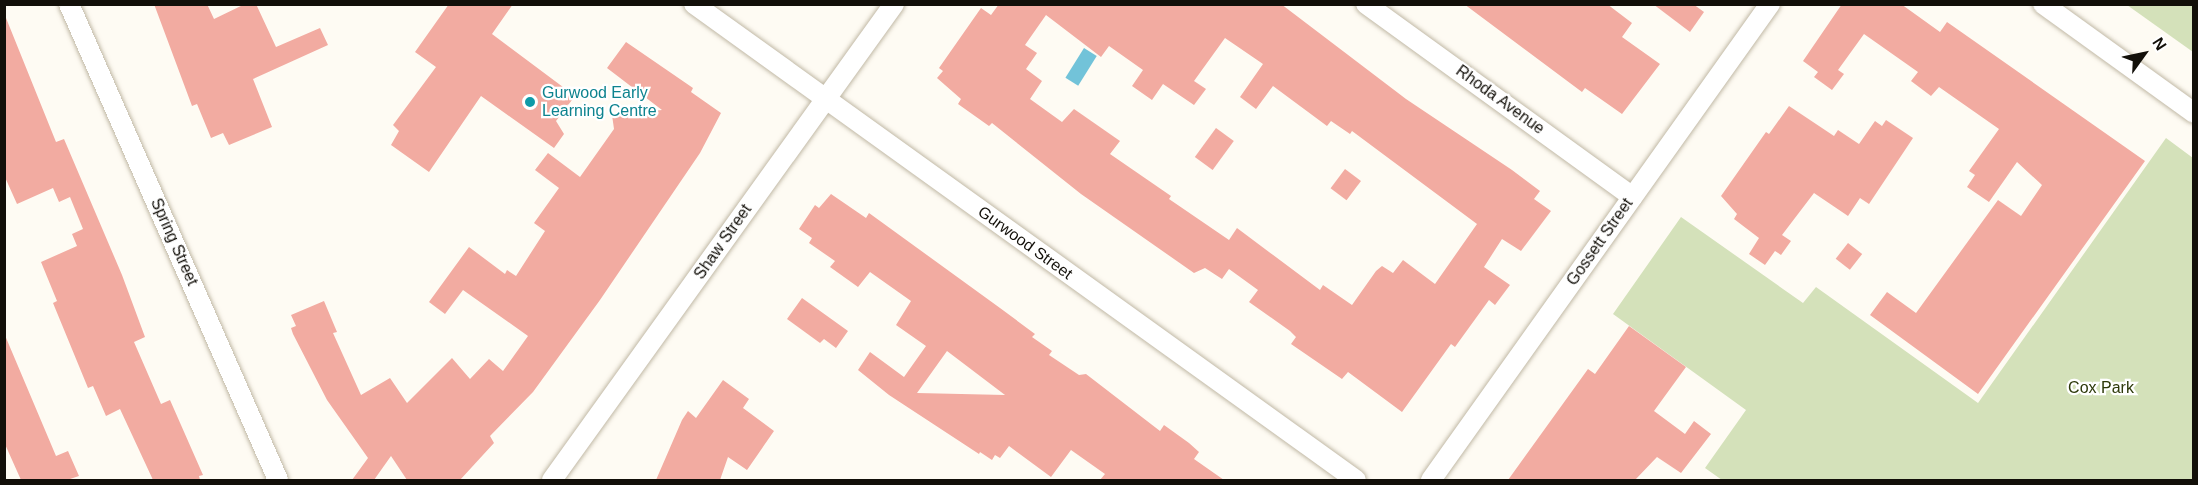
<!DOCTYPE html>
<style>
body{margin:0}
#map{position:relative;width:2198px;height:485px;overflow:hidden;background:#fefbf3;font-family:Helvetica,sans-serif}
div>[style]{position:absolute}
.green>*{inset:0;background:#d4e1ba}
.water>*{inset:0;background:#72c3d9;transform-origin:0 0}
.building>*{inset:0;background:#f2aba1;transform-origin:0 0}
.roads{filter:drop-shadow(0 0 2px #c1b9a6) drop-shadow(0 0 2px #c1b9a6)}
.minor>*{height:20px;margin:-10px;padding:0 10px;transform-origin:10px;border-radius:10px;background:#fff}
.dots>*{width:16px;height:16px;translate:-50% -50%;box-sizing:border-box;border:3px solid #fff;border-radius:50%}
span{translate:-50% -50%;white-space:nowrap;text-align:center;line-height:1.15;-webkit-text-stroke:4.5px #fff;paint-order:stroke}
.culture-label{font-size:16px;color:#0d838f}
.left{translate:0 -50%;text-align:left}
.street-label{font-size:16px;color:#120f09}
.park-label{font-size:16px;color:#2d390a}
.frame{position:absolute;inset:0;border:6px solid #120f09;pointer-events:none}
.north{position:absolute;left:2114px;top:24px;width:60px;height:60px;-webkit-text-stroke:4px #fff;paint-order:stroke;rotate:57deg;font-size:16px;font-weight:700;line-height:24px;text-align:center;color:#120f09}
.north::after{content:'';display:block;margin:auto;width:21px;height:27px;background:#120f09;clip-path:polygon(50% 0,100% 100%,50% 72%,0 100%)}
</style>
<div id="map">
<div class="green">
<i style="clip-path:polygon(2127px 5px,2193px 5px,2193px 52px)"></i>
<i style="clip-path:polygon(2166px 138px,2193px 158px,2193px 480px,1722px 480px,1705px 468px,1746px 410px,1613px 314px,1681px 217px,1803px 303px,1816px 287px,1978px 403px)"></i>
</div>
<div class="water">
<i style="left:1084px;top:48px;width:15px;height:35px;rotate:32deg"></i>
</div>
<div class="building">
<i style="clip-path:polygon(154px 4px,207px 4px,214px 19px,245px 4px,256px 4px,276px 47px,320px 28px,328px 45px,253px 79px,272px 127px,229px 145px,223px 133px,211px 138px,197px 104px,192px 106px)"></i>
<i style="clip-path:polygon(449px 4px,513px 4px,492px 34px,575px 96px,556px 121px,564px 134px,554px 148px,481px 96px,429px 172px,391px 145px,399px 131px,393px 125px,436px 67px,415px 52px)"></i>
<i style="clip-path:polygon(evenodd,999px 4px,1281px 4px,1406px 99px,1512px 170px,1540px 191px,1534px 199px,1551px 211px,1521px 251px,1502px 239px,1484px 267px,1510px 285px,1495px 305px,1489px 300px,1455px 347px,1451px 344px,1402px 412px,1348px 372px,1342px 379px,1291px 344px,1296px 337px,1290px 331px,1249px 302px,1258px 290px,1229px 269px,1222px 279px,1205px 268px,1194px 273px,1081px 194px,992px 123px,989px 126px,958px 104px,961px 99px,937px 78px,943px 71px,939px 68px,981px 8px,991px 15px,999px 4px,1046px 15px,1101px 57px,1109px 46px,1143px 70px,1132px 86px,1152px 100px,1163px 84px,1194px 105px,1206px 89px,1194px 81px,1225px 38px,1263px 64px,1240px 97px,1256px 109px,1273px 86px,1327px 126px,1331px 121px,1350px 134px,1352px 131px,1477px 224px,1435px 284px,1403px 260px,1393px 273px,1382px 266px,1376px 271px,1352px 305px,1323px 285px,1320px 290px,1237px 228px,1229px 240px,1169px 199px,1171px 196px,1110px 154px,1120px 141px,1074px 109px,1062px 122px,1030px 99px,1042px 81px,1026px 69px,1037px 53px,1025px 45px,1046px 15px)"></i>
<i style="clip-path:polygon(1464px 4px,1607px 4px,1632px 23px,1622px 37px,1660px 64px,1622px 114px,1585px 88px,1582px 92px)"></i>
<i style="clip-path:polygon(1653px 4px,1693px 4px,1704px 12px,1690px 32px)"></i>
<i style="clip-path:polygon(1842px 4px,1901px 4px,1940px 32px,1947px 22px,2145px 161px,1978px 394px,1870px 315px,1887px 292px,1916px 313px,1998px 200px,2021px 216px,2042px 185px,2017px 162px,1989px 202px,1967px 187px,1975px 175px,1969px 171px,1999px 129px,1939px 87px,1931px 96px,1911px 81px,1918px 72px,1864px 34px,1838px 70px,1844px 74px,1832px 90px,1814px 77px,1818px 72px,1803px 61px)"></i>
<i style="clip-path:polygon(4px 13px,56px 142px,64px 139px,122px 275px,145px 337px,134px 342px,161px 404px,170px 400px,203px 475px,199px 476px,200px 480px,153px 480px,120px 409px,106px 416px,93px 386px,88px 388px,53px 303px,57px 301px,41px 262px,77px 246px,72px 234px,83px 229px,70px 197px,59px 202px,53px 188px,17px 204px,4px 175px)"></i>
<i style="clip-path:polygon(626px 42px,693px 88px,691px 92px,721px 113px,700px 153px,600px 300px,533px 392px,490px 436px,494px 443px,460px 480px,407px 480px,391px 456px,374px 480px,352px 480px,368px 458px,327px 400px,293px 334px,291px 328px,296px 326px,291px 315px,324px 301px,337px 332px,333px 333px,361px 395px,390px 378px,407px 403px,452px 358px,470px 379px,489px 359px,503px 371px,528px 336px,463px 290px,445px 314px,429px 302px,469px 247px,505px 274px,507px 270px,516px 276px,545px 231px,534px 223px,559px 188px,535px 170px,548px 153px,580px 177px,614px 129px,612px 115px,662px 110px,607px 68px)"></i>
<i style="clip-path:polygon(1789px 106px,1834px 136px,1838px 130px,1859px 144px,1875px 121px,1882px 126px,1886px 120px,1913px 138px,1869px 204px,1860px 198px,1848px 216px,1814px 193px,1782px 235px,1791px 241px,1781px 255px,1775px 251px,1765px 265px,1749px 254px,1759px 238px,1734px 219px,1737px 214px,1721px 196px,1766px 132px,1769px 134px)"></i>
<i style="left:1216px;top:128px;width:22px;height:36px;rotate:36deg"></i>
<i style="left:1345px;top:169px;width:20px;height:24px;rotate:37deg"></i>
<i style="clip-path:polygon(evenodd,831px 194px,866px 218px,869px 213px,1000px 308px,1035px 334px,1032px 337px,1052px 351px,1049px 355px,1079px 375px,1086px 374px,1160px 431px,1164px 425px,1189px 443px,1199px 452px,1194px 459px,1224px 480px,1100px 480px,1105px 474px,1071px 450px,1051px 477px,1009px 446px,1000px 458px,995px 455px,992px 460px,980px 452px,979px 454px,889px 395px,858px 370px,870px 352px,904px 377px,926px 346px,896px 325px,911px 301px,870px 272px,858px 287px,830px 267px,835px 261px,809px 243px,812px 238px,799px 229px,815px 205px,819px 208px,831px 194px,947px 351px,1005px 395px,917px 393px,947px 351px)"></i>
<i style="left:1848px;top:243px;width:18px;height:20px;rotate:38deg"></i>
<i style="clip-path:polygon(802px 298px,848px 331px,836px 348px,824px 339px,820px 343px,787px 319px)"></i>
<i style="clip-path:polygon(1629px 326px,1686px 367px,1654px 411px,1685px 434px,1694px 421px,1711px 434px,1681px 473px,1657px 457px,1635px 480px,1508px 480px,1588px 369px,1595px 374px)"></i>
<i style="clip-path:polygon(4px 333px,56px 456px,68px 451px,79px 476px,67px 480px,21px 480px,4px 442px)"></i>
<i style="clip-path:polygon(723px 380px,749px 399px,743px 408px,774px 431px,747px 470px,728px 457px,720px 480px,656px 480px,682px 420px,688px 411px,696px 418px)"></i>
</div>
<div class="roads">
<div class="minor">
<i style="left:69px;top:4px;width:520px;rotate:66.29deg"></i>
<i style="left:694px;top:4px;width:815px;rotate:35.72deg"></i>
<i style="left:1366px;top:4px;width:329px;rotate:35.9deg"></i>
<i style="left:2043px;top:4px;width:186px;rotate:35.8deg"></i>
<i style="left:552px;top:480px;width:586px;rotate:-54.3deg"></i>
<i style="left:1431px;top:480px;width:584px;rotate:-54.54deg"></i>
</div>
</div>
<div class="dots">
<i style="left:530px;top:102px;background:#0f9aa8"></i>
</div>
<div class="culture-label">
<span class="left" style="left:542px;top:102px">Gurwood Early<br>Learning Centre</span>
</div>
<div class="street-label">
<span style="left:1500px;top:100px;rotate:36deg">Rhoda Avenue</span>
<span style="left:174px;top:242px;rotate:66deg">Spring Street</span>
<span style="left:723px;top:242px;rotate:-55deg">Shaw Street</span>
<span style="left:1600px;top:242px;rotate:-55deg">Gossett Street</span>
<span style="left:1025px;top:243px;rotate:36deg">Gurwood Street</span>
</div>
<div class="park-label">
<span style="left:2101px;top:388px">Cox Park</span>
</div>
<div class="frame"></div>
<div class="north">N</div>
</div>
